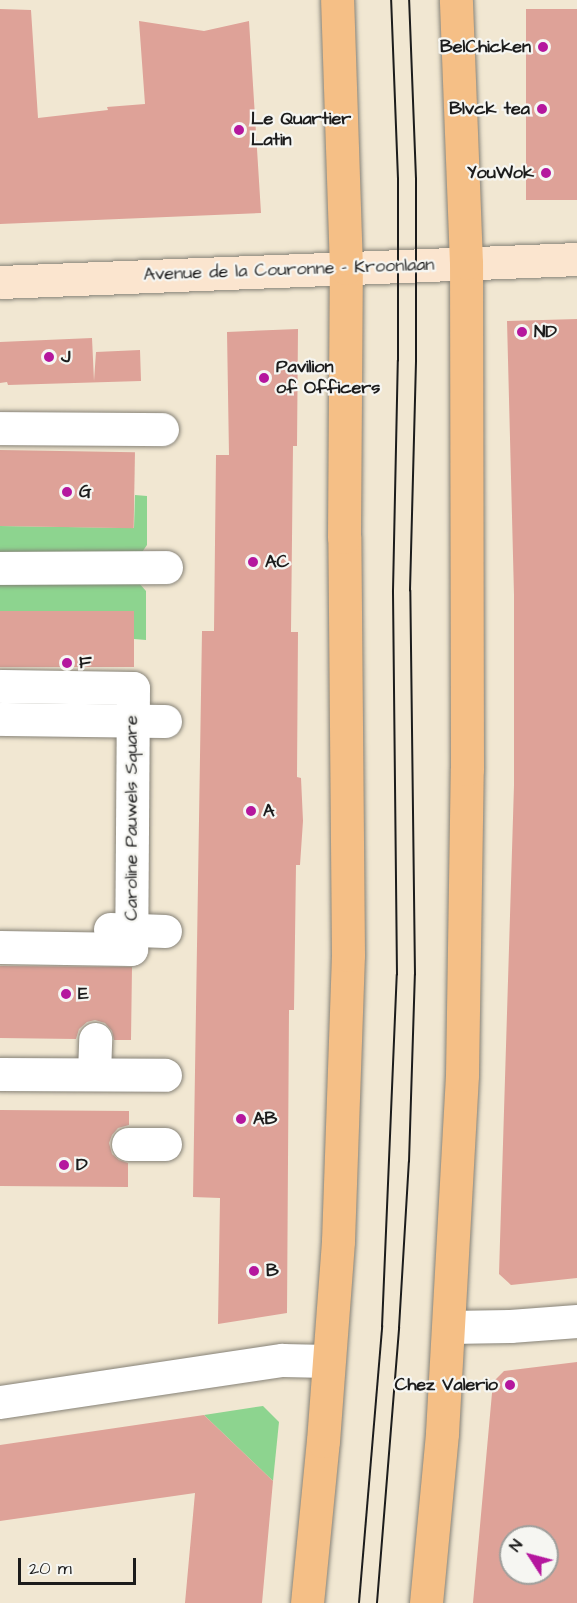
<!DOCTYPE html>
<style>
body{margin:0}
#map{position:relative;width:577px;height:1603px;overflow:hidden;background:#f1e7d2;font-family:"Architects Daughter",sans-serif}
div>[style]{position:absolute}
.green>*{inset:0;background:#8dd48f}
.building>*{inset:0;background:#dea298;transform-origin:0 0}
.roads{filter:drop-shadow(0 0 2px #868277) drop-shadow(0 0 2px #868277)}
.street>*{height:33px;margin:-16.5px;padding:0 16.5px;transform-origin:16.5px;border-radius:16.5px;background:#fff}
.secondary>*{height:33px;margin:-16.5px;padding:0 16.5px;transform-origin:16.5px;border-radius:16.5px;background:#fbe5cf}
.primary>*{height:33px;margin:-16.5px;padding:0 16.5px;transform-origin:16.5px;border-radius:16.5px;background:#f5bf86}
.tram>*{height:1.5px;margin:-0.75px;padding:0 0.75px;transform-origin:0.75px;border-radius:0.75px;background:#1c1c1c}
.dots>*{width:16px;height:16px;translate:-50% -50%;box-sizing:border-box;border:3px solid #f6f6f2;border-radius:50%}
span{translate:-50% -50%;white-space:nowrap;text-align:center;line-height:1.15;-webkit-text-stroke:4.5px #f6f6f2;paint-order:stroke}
.poi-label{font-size:18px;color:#1c1c1c;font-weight:700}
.right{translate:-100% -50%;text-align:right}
.left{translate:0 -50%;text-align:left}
.street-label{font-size:18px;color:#1c1c1c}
.north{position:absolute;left:499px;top:1525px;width:60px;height:60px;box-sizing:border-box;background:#f6f6f2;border:2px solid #9f9f9c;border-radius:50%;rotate:306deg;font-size:16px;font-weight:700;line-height:24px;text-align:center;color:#1c1c1c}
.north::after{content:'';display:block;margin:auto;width:21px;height:27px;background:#b5179e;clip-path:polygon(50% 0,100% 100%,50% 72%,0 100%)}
.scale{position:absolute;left:18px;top:1558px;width:118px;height:27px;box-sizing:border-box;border:3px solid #1c1c1c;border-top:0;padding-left:8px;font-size:18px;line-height:21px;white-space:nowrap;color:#1c1c1c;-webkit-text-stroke:4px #f6f6f2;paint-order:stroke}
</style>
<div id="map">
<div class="green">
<i style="clip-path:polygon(135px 495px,147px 496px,147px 545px,140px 555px,0 553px,0 526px,134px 528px)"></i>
<i style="clip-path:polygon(0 580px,138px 582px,146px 591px,146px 640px,134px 639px,134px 612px,0 611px)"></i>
<i style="clip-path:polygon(263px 1406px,279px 1422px,273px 1481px,204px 1415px)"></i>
</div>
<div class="building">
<i style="clip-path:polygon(0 9px,31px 10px,38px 118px,108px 110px,107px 107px,145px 104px,139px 21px,204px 31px,249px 21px,261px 213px,0 224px)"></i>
<i style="left:577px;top:9px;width:191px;height:51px;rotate:90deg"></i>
<i style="clip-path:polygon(577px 319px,577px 1278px,511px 1285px,499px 1274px,514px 785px,514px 595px,507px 321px)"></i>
<i style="clip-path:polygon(298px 329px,297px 446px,293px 446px,291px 632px,298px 632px,297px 777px,301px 778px,303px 821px,300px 865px,296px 865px,294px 1010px,289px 1010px,287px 1313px,218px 1324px,220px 1198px,193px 1197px,202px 631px,214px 631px,216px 455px,229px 455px,227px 332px)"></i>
<i style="clip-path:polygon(92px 338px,94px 381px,96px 352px,140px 350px,141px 381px,8px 385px,7px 382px,0 383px,0 342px)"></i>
<i style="left:0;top:450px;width:135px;height:76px;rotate:1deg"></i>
<i style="left:0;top:611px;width:134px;height:56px"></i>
<i style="clip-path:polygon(0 966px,132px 967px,131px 1040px,114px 1040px,112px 1031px,105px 1023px,95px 1020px,87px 1022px,79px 1029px,76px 1039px,0 1038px)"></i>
<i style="clip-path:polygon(0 1110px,129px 1111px,129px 1125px,118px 1128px,112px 1135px,109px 1143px,112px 1154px,119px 1160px,128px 1163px,128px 1187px,0 1186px)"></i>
<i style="clip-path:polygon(evenodd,577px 1362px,577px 1603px,473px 1603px,493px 1382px,504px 1371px,577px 1362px,511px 1537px,547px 1537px,547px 1573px,511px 1573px,511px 1537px)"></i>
<i style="clip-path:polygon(204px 1415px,273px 1481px,262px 1603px,185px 1603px,195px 1493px,0 1521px,0 1445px)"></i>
</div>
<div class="roads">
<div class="street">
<i style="left:0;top:428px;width:162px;rotate:0.4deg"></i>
<i style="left:0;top:568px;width:166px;rotate:-0.3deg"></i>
<i style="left:0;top:686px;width:133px;rotate:0.9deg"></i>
<i style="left:133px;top:688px;width:261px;rotate:90.4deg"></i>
<i style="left:131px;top:949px;width:131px;rotate:-179.1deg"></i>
<i style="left:0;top:719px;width:165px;rotate:0.7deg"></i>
<i style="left:110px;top:929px;width:55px;rotate:2.1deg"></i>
<i style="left:0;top:1074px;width:165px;rotate:0.3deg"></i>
<i style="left:94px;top:1074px;width:35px;rotate:-88deg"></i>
<i style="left:128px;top:1144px;width:37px"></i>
<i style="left:449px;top:1327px;width:61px;rotate:-0.9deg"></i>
<i style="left:510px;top:1326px;width:67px;rotate:-4.3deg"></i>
<i style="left:0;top:1402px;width:285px;rotate:-8.5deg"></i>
<i style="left:282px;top:1360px;width:46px;rotate:1.2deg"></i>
</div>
<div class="secondary">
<i style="left:0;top:282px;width:577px;rotate:-2.28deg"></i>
</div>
<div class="primary">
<i style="left:307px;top:1603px;width:163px;rotate:-84.4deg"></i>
<i style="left:323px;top:1441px;width:201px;rotate:-85.7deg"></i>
<i style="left:338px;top:1241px;width:286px;rotate:-88deg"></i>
<i style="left:348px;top:955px;width:418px;rotate:-90.5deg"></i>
<i style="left:344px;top:537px;width:269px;rotate:-89.6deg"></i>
<i style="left:346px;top:268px;width:268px;rotate:-91.9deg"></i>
<i style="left:426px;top:1603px;width:171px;rotate:-84.6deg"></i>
<i style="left:442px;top:1433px;width:359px;rotate:-86.8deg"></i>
<i style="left:462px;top:1075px;width:306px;rotate:-89.1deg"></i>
<i style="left:467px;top:769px;width:506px;rotate:-90.11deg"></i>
<i style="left:466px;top:263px;width:263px;rotate:-92.2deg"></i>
</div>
</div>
<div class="tram">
<i style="left:359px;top:1603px;width:277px;rotate:-85.2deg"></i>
<i style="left:382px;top:1327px;width:352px;rotate:-87.6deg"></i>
<i style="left:397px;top:975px;width:384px;rotate:-90.6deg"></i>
<i style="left:393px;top:591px;width:230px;rotate:-88.8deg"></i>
<i style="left:398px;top:361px;width:182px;rotate:-90deg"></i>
<i style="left:398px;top:179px;width:179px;rotate:-92.2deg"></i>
<i style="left:377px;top:1603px;width:276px;rotate:-85.4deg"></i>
<i style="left:399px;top:1328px;width:166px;rotate:-86.6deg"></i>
<i style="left:409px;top:1162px;width:187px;rotate:-88.2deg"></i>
<i style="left:415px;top:975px;width:384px;rotate:-90.7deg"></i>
<i style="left:410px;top:591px;width:230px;rotate:-88.5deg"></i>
<i style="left:416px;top:361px;width:182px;rotate:-90deg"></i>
<i style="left:416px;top:179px;width:179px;rotate:-92.2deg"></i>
</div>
<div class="dots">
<i style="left:543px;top:47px;background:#b5179e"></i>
<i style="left:542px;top:109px;background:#b5179e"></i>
<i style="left:239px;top:130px;background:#b5179e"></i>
<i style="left:546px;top:173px;background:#b5179e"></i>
<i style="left:522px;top:332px;background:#b5179e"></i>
<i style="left:49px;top:357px;background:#b5179e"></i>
<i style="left:264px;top:378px;background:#b5179e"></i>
<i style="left:67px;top:492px;background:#b5179e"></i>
<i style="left:253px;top:562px;background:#b5179e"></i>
<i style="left:67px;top:663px;background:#b5179e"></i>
<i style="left:251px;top:811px;background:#b5179e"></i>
<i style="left:66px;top:994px;background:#b5179e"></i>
<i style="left:241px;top:1119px;background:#b5179e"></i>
<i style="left:64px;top:1165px;background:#b5179e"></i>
<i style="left:254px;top:1271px;background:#b5179e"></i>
<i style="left:510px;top:1385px;background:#b5179e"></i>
</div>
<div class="poi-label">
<span class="right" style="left:531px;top:47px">BelChicken</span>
<span class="right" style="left:530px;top:109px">Blvck tea</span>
<span class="left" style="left:251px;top:130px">Le Quartier<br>Latin</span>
<span class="right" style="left:534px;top:173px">YouWok</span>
<span class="left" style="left:534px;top:332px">ND</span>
<span class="left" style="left:61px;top:357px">J</span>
<span class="left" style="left:276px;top:378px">Pavilion<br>of Officers</span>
<span class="left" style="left:79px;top:492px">G</span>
<span class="left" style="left:265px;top:562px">AC</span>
<span class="left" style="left:79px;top:663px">F</span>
<span class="left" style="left:263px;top:811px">A</span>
<span class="left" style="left:78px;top:994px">E</span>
<span class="left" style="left:253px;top:1119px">AB</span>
<span class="left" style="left:76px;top:1165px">D</span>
<span class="left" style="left:266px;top:1271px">B</span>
<span class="right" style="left:498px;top:1385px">Chez Valerio</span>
</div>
<div class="street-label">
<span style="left:289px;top:270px;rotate:-2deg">Avenue de la Couronne - Kroonlaan</span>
<span style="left:132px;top:818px;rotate:-90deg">Caroline Pauwels Square</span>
</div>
<div class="north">N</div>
<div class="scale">20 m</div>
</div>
